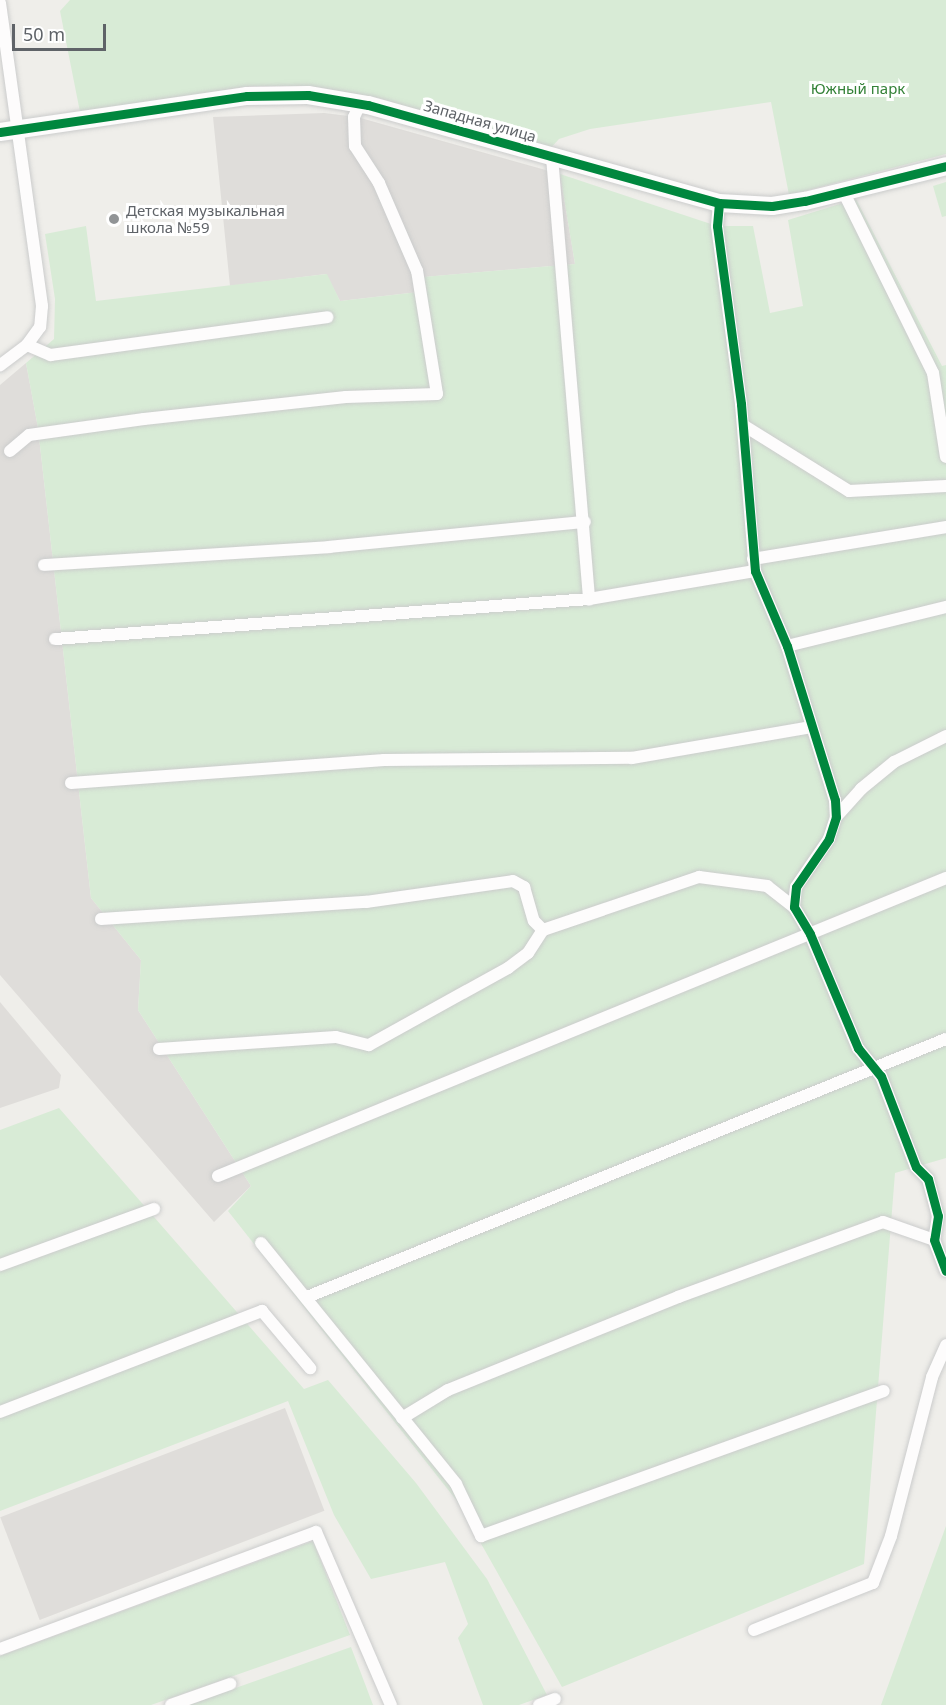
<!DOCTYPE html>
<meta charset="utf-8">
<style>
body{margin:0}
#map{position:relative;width:946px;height:1705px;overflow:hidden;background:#efeeea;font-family:"Noto Sans",sans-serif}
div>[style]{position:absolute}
.industrial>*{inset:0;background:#dfddda;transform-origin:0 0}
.green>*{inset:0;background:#d8ebd6}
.roads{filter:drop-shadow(0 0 2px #cbcccc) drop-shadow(0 0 2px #cbcccc)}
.street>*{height:12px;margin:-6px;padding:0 6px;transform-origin:6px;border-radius:6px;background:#fdfcfc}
.secondary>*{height:18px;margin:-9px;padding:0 9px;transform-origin:9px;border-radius:9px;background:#fdfcfc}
.cycleway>*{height:9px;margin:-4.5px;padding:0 4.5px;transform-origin:4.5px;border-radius:4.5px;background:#00873e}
.dots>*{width:16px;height:16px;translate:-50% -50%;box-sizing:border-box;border:3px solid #fff;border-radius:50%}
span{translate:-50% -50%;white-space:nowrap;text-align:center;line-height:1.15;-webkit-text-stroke:6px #fff;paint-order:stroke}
.park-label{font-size:15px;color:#348238}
.street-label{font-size:15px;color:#5f6368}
.poi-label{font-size:15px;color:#5f6368}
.left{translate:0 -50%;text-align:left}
.scale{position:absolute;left:12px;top:24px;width:94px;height:27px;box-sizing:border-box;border:3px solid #5f6368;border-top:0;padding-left:8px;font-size:18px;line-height:21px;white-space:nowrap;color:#5f6368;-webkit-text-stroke:4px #fff;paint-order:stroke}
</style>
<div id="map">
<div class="industrial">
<i style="clip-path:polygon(324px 113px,357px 117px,560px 174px,575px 264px,424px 277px,427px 291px,340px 301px,326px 274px,230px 286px,213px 117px)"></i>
<i style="clip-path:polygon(26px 363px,38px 428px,91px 898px,141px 960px,138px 1010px,251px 1186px,214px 1222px,0 975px,0 385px)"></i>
<i style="clip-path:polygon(0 1002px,61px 1075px,59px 1088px,0 1108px)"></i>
<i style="left:285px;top:1408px;width:110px;height:305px;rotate:69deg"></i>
</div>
<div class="green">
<i style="clip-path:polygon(70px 0,946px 0,946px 154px,789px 195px,771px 102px,590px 129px,559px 139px,547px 152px,379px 98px,315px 87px,251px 86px,80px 112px,60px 11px)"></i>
<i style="clip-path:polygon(560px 174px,717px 226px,753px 226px,770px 313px,803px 306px,788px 220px,856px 199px,942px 366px,946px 365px,946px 1158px,895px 1173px,864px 1564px,562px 1687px,457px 1501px,228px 1211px,251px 1186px,138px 1010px,141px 960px,91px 898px,38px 428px,26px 363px,54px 339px,55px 299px,45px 234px,86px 226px,96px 301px,327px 274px,340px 301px,427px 291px,423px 277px,575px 264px)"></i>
<i style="clip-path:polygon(946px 182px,946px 216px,942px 217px,933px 186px)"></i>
<i style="clip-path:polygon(59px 1108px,304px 1389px,328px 1380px,416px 1483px,487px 1579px,547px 1695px,519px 1705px,483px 1705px,458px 1638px,468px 1624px,445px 1562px,371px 1579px,334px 1515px,288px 1401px,0 1511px,0 1130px)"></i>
<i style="clip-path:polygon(946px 1526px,946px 1705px,881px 1705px)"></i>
<i style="clip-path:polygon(313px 1541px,350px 1635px,151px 1705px,0 1705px,0 1656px)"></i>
<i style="clip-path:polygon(351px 1647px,373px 1705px,188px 1705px)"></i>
</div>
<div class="roads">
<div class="street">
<i style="left:0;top:3px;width:306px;rotate:82.1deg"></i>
<i style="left:42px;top:306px;width:21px;rotate:95deg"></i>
<i style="left:40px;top:327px;width:22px;rotate:126deg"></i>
<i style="left:27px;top:345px;width:34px;rotate:143deg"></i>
<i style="left:552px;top:157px;width:444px;rotate:85.2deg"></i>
<i style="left:844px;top:193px;width:201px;rotate:63.7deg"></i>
<i style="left:933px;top:373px;width:85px;rotate:81.2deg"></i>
<i style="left:719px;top:203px;width:23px;rotate:95deg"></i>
<i style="left:717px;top:226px;width:180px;rotate:82.3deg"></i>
<i style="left:741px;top:404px;width:168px;rotate:85.2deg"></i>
<i style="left:755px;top:571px;width:82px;rotate:66.9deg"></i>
<i style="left:787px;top:646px;width:161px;rotate:72.7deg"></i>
<i style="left:835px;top:800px;width:17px;rotate:87deg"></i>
<i style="left:836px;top:817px;width:23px;rotate:108deg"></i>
<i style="left:829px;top:839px;width:58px;rotate:124.5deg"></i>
<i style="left:796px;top:887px;width:20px;rotate:96deg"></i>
<i style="left:794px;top:907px;width:31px;rotate:59deg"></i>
<i style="left:810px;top:934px;width:124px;rotate:67.2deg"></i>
<i style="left:858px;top:1048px;width:36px;rotate:51deg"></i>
<i style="left:881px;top:1076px;width:97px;rotate:69deg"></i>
<i style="left:916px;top:1167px;width:17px;rotate:45deg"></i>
<i style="left:928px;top:1179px;width:38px;rotate:75deg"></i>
<i style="left:938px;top:1216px;width:24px;rotate:99deg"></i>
<i style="left:934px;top:1240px;width:33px;rotate:69deg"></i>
<i style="left:27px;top:345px;width:26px;rotate:23deg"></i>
<i style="left:51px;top:355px;width:279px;rotate:-7.8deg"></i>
<i style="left:743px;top:425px;width:125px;rotate:31.9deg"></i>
<i style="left:849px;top:491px;width:97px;rotate:-3deg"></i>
<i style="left:10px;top:451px;width:25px;rotate:-40deg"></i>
<i style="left:29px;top:435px;width:116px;rotate:-7.9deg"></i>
<i style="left:144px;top:419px;width:203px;rotate:-6.2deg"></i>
<i style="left:346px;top:397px;width:91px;rotate:-1.9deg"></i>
<i style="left:437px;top:394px;width:125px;rotate:-99.2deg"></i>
<i style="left:417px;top:271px;width:96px;rotate:-113.4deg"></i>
<i style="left:379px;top:183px;width:44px;rotate:-123deg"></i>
<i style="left:355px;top:146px;width:29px;rotate:-92deg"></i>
<i style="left:354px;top:117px;width:14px;rotate:-65deg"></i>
<i style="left:753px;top:559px;width:196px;rotate:-9.4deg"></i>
<i style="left:44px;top:565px;width:286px;rotate:-3.6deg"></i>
<i style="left:329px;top:547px;width:257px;rotate:-5.6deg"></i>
<i style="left:55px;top:639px;width:535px;rotate:-4.28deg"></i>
<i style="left:589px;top:599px;width:168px;rotate:-9.6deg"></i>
<i style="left:787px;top:646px;width:164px;rotate:-13.8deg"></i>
<i style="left:71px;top:783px;width:314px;rotate:-4.2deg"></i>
<i style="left:384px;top:760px;width:248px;rotate:-0.5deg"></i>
<i style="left:632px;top:758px;width:182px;rotate:-9.8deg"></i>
<i style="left:836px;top:817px;width:38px;rotate:-48deg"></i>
<i style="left:861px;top:789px;width:43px;rotate:-39.3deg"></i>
<i style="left:894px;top:762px;width:58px;rotate:-26.6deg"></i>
<i style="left:101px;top:919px;width:266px;rotate:-3.7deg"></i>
<i style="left:366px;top:902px;width:148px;rotate:-8.1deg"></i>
<i style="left:513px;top:881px;width:13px;rotate:29deg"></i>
<i style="left:524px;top:887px;width:35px;rotate:74deg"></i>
<i style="left:534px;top:921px;width:13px;rotate:45deg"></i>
<i style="left:543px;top:930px;width:165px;rotate:-18.8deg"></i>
<i style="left:699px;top:877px;width:69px;rotate:7.5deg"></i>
<i style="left:767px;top:886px;width:34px;rotate:38deg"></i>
<i style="left:159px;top:1049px;width:177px;rotate:-3.9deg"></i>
<i style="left:336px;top:1037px;width:34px;rotate:14deg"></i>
<i style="left:369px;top:1045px;width:159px;rotate:-29deg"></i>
<i style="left:508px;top:968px;width:25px;rotate:-37deg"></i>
<i style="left:528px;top:953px;width:27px;rotate:-57deg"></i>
<i style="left:218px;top:1176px;width:787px;rotate:-22.26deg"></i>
<i style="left:261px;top:1243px;width:310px;rotate:51deg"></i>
<i style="left:456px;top:1484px;width:58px;rotate:64.3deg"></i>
<i style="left:481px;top:1536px;width:428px;rotate:-19.8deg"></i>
<i style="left:0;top:1265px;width:164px;rotate:-20deg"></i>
<i style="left:307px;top:1297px;width:689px;rotate:-21.99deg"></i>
<i style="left:0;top:1412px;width:281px;rotate:-21.1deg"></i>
<i style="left:262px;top:1311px;width:75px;rotate:49.9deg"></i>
<i style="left:402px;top:1418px;width:54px;rotate:-31.3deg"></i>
<i style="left:448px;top:1390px;width:248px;rotate:-22deg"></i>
<i style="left:678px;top:1297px;width:218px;rotate:-20.1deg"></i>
<i style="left:883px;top:1222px;width:54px;rotate:19.4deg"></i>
<i style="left:754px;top:1630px;width:128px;rotate:-21.6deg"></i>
<i style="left:873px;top:1583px;width:50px;rotate:-69deg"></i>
<i style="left:891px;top:1536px;width:164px;rotate:-75.5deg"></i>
<i style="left:932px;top:1377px;width:35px;rotate:-66deg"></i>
<i style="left:0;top:1649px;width:337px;rotate:-20.3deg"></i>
<i style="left:316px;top:1532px;width:189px;rotate:66.6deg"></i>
<i style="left:171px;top:1705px;width:63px;rotate:-19.6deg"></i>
<i style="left:539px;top:1705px;width:17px;rotate:-21deg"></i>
</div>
<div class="secondary">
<i style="left:0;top:132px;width:250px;rotate:-8.3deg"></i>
<i style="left:247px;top:96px;width:61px;rotate:-0.9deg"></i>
<i style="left:308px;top:95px;width:61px;rotate:9.5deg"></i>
<i style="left:368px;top:105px;width:364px;rotate:15.6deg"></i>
<i style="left:719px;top:203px;width:53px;rotate:3.2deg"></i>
<i style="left:772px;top:206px;width:33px;rotate:-9deg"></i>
<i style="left:805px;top:201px;width:145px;rotate:-13.9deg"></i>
</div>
</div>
<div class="cycleway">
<i style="left:0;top:132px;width:250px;rotate:-8.3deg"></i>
<i style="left:247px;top:96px;width:61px;rotate:-0.9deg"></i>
<i style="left:308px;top:95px;width:61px;rotate:9.5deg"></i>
<i style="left:368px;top:105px;width:364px;rotate:15.6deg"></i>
<i style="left:719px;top:203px;width:53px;rotate:3.2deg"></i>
<i style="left:772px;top:206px;width:33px;rotate:-9deg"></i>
<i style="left:805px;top:201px;width:145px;rotate:-13.9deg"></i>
<i style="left:719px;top:203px;width:23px;rotate:95deg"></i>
<i style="left:717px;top:226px;width:180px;rotate:82.3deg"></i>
<i style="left:741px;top:404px;width:168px;rotate:85.2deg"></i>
<i style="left:755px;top:571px;width:82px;rotate:66.9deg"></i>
<i style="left:787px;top:646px;width:161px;rotate:72.7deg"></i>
<i style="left:835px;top:800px;width:17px;rotate:87deg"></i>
<i style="left:836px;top:817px;width:23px;rotate:108deg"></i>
<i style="left:829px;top:839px;width:58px;rotate:124.5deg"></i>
<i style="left:796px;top:887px;width:20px;rotate:96deg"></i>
<i style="left:794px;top:907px;width:31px;rotate:59deg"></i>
<i style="left:810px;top:934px;width:124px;rotate:67.2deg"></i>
<i style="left:858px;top:1048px;width:36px;rotate:51deg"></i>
<i style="left:881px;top:1076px;width:97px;rotate:69deg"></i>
<i style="left:916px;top:1167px;width:17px;rotate:45deg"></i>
<i style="left:928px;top:1179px;width:38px;rotate:75deg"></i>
<i style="left:938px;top:1216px;width:24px;rotate:99deg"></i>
<i style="left:934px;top:1240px;width:33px;rotate:69deg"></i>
</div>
<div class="dots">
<i style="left:114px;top:219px;background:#919496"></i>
</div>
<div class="park-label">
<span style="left:858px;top:89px">Южный парк</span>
</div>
<div class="street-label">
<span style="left:480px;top:121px;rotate:16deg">Западная улица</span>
</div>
<div class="poi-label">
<span class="left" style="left:126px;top:219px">Детская музыкальная<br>школа №59</span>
</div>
<div class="scale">50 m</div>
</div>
